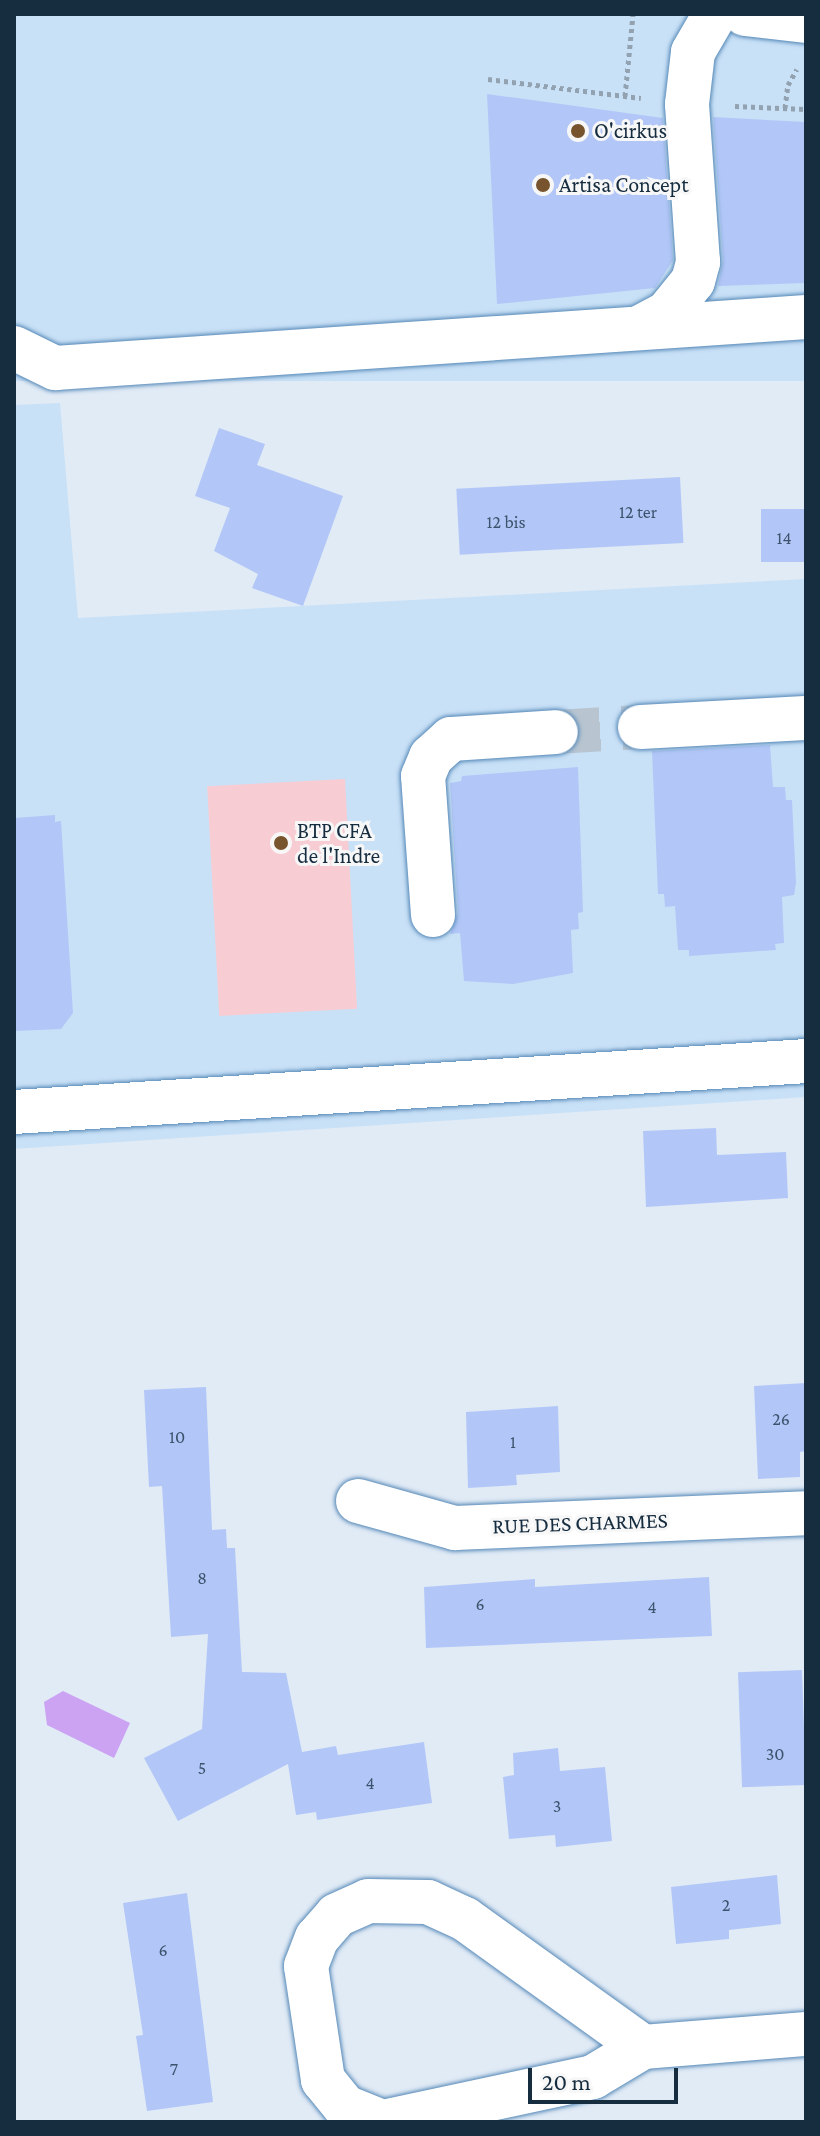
<!DOCTYPE html>
<style>
body{margin:0}
#map{position:relative;width:820px;height:2136px;overflow:hidden;background:#e1ebf6;font-family:"Crimson Pro",serif}
div>[style]{position:absolute}
.built>*{inset:0;background:#c9e1f7;transform-origin:0 0}
.green>*{inset:0;background:#f8ccd3;transform-origin:0 0}
.water>*{inset:0;background:#cba3f2}
.building>*{inset:0;background:#b2c7f7;transform-origin:0 0}
.minor-tunnel>*{height:44px;margin-top:-22px;transform-origin:0;background:repeating-linear-gradient(90deg,#b8c5d1 0 44px,transparent 0 66px)}
.path>*{height:5px;margin-top:-2.5px;transform-origin:0;background:repeating-linear-gradient(90deg,#93a2b0 0 4px,transparent 0 8px)}
.roads{filter:drop-shadow(0 0 2px #5588b7) drop-shadow(0 0 2px #5588b7)}
.minor>*{height:44px;margin:-22px;padding:0 22px;transform-origin:22px;border-radius:22px;background:#fff}
.dots>*{width:22px;height:22px;translate:-50% -50%;box-sizing:border-box;border:4px solid #f7f7f7;border-radius:50%}
span{translate:-50% -50%;white-space:nowrap;text-align:center;line-height:1.15;-webkit-text-stroke:6px #f7f7f7;paint-order:stroke}
.number-label{font-size:18px;color:#3d536d}
.number-label span{-webkit-text-stroke-width:0}
.poi-label{font-size:22px;color:#162c3f}
.left{translate:0 -50%;text-align:left}
.street-label{font-size:22px;color:#162c3f}
.frame{position:absolute;inset:0;border:16px solid #162c3f;pointer-events:none}
.scale{position:absolute;left:528px;top:2068px;width:150px;height:36px;box-sizing:border-box;border:4px solid #162c3f;border-top:0;padding-left:10px;font-size:24px;line-height:28px;white-space:nowrap;color:#162c3f;-webkit-text-stroke:6px #f7f7f7;paint-order:stroke}
</style>
<div id="map">
<div class="built">
<i style="left:14px;top:14px;width:792px;height:367px"></i>
<i style="clip-path:polygon(60px 403px,78px 618px,806px 579px,806px 1097px,14px 1149px,14px 405px)"></i>
</div>
<div class="green">
<i style="left:345px;top:779px;width:230px;height:138px;rotate:87deg"></i>
</div>
<div class="water">
<i style="clip-path:polygon(63px 1691px,130px 1723px,114px 1758px,47px 1725px,44px 1702px)"></i>
</div>
<div class="building">
<i style="clip-path:polygon(487px 94px,663px 118px,673px 260px,655px 288px,497px 304px)"></i>
<i style="clip-path:polygon(713px 117px,806px 122px,806px 283px,718px 286px,723px 260px)"></i>
<i style="clip-path:polygon(219px 428px,265px 444px,257px 465px,343px 496px,303px 606px,252px 588px,258px 574px,214px 551px,230px 508px,195px 496px)"></i>
<i style="left:680px;top:477px;width:66px;height:224px;rotate:87deg"></i>
<i style="left:806px;top:509px;width:53px;height:45px;rotate:90deg"></i>
<i style="clip-path:polygon(770px 745px,773px 787px,785px 787px,786px 800px,792px 800px,796px 883px,794px 895px,782px 897px,784px 943px,775px 944px,776px 950px,689px 956px,689px 950px,678px 950px,675px 906px,665px 907px,664px 894px,658px 894px,652px 751px)"></i>
<i style="clip-path:polygon(578px 767px,583px 912px,578px 913px,579px 929px,571px 930px,573px 973px,513px 984px,464px 981px,460px 933px,450px 934px,458px 913px,450px 783px,461px 781px,462px 776px)"></i>
<i style="clip-path:polygon(55px 815px,55px 822px,61px 821px,73px 1013px,61px 1029px,14px 1031px,14px 818px)"></i>
<i style="clip-path:polygon(716px 1128px,717px 1155px,786px 1152px,788px 1198px,646px 1207px,643px 1131px)"></i>
<i style="clip-path:polygon(806px 1383px,806px 1451px,800px 1452px,800px 1477px,758px 1479px,754px 1386px)"></i>
<i style="clip-path:polygon(206px 1387px,212px 1530px,226px 1529px,227px 1548px,235px 1548px,242px 1672px,286px 1673px,302px 1752px,336px 1746px,338px 1755px,424px 1742px,432px 1803px,317px 1820px,316px 1812px,296px 1815px,288px 1764px,178px 1821px,144px 1758px,202px 1729px,208px 1634px,171px 1637px,162px 1486px,149px 1487px,144px 1390px)"></i>
<i style="clip-path:polygon(558px 1406px,560px 1472px,516px 1475px,517px 1485px,468px 1488px,466px 1412px)"></i>
<i style="clip-path:polygon(709px 1577px,712px 1636px,426px 1648px,424px 1587px,535px 1579px,535px 1587px)"></i>
<i style="left:802px;top:1670px;width:115px;height:64px;rotate:88deg"></i>
<i style="clip-path:polygon(558px 1748px,560px 1771px,605px 1767px,612px 1841px,556px 1847px,555px 1835px,509px 1839px,503px 1777px,514px 1775px,513px 1753px)"></i>
<i style="clip-path:polygon(777px 1875px,781px 1924px,729px 1930px,729px 1939px,676px 1944px,671px 1887px)"></i>
<i style="clip-path:polygon(187px 1893px,213px 2102px,147px 2111px,136px 2036px,143px 2035px,123px 1903px)"></i>
</div>
<div class="minor-tunnel">
<i style="left:556px;top:732px;width:84px;rotate:-3.4deg"></i>
</div>
<div class="path">
<i style="left:488px;top:79px;width:154px;rotate:7.1deg"></i>
<i style="left:625px;top:96px;width:82px;rotate:-84.4deg"></i>
<i style="left:735px;top:106px;width:71px;rotate:2.4deg"></i>
<i style="left:785px;top:108px;width:23px;rotate:-83deg"></i>
<i style="left:788px;top:85px;width:18px;rotate:-61deg"></i>
</div>
<div class="roads">
<div class="minor">
<i style="left:745px;top:14px;width:61px;rotate:6.5deg"></i>
<i style="left:639px;top:328px;width:32px;rotate:-28deg"></i>
<i style="left:667px;top:313px;width:41px;rotate:-50.9deg"></i>
<i style="left:693px;top:281px;width:20px;rotate:-75deg"></i>
<i style="left:698px;top:262px;width:158px;rotate:-94deg"></i>
<i style="left:687px;top:104px;width:52px;rotate:-83.4deg"></i>
<i style="left:693px;top:52px;width:44px;rotate:-59.9deg"></i>
<i style="left:14px;top:348px;width:46px;rotate:26deg"></i>
<i style="left:55px;top:368px;width:753px;rotate:-3.88deg"></i>
<i style="left:640px;top:727px;width:166px;rotate:-3.1deg"></i>
<i style="left:433px;top:915px;width:139px;rotate:-94.1deg"></i>
<i style="left:423px;top:776px;width:21px;rotate:-67deg"></i>
<i style="left:431px;top:757px;width:27px;rotate:-42deg"></i>
<i style="left:451px;top:739px;width:105px;rotate:-3.8deg"></i>
<i style="left:14px;top:1112px;width:794px;rotate:-3.68deg"></i>
<i style="left:358px;top:1501px;width:101px;rotate:15.6deg"></i>
<i style="left:455px;top:1528px;width:351px;rotate:-2.4deg"></i>
<i style="left:382px;top:2122px;width:40px;rotate:-158deg"></i>
<i style="left:345px;top:2107px;width:35px;rotate:-129deg"></i>
<i style="left:323px;top:2080px;width:115px;rotate:-98.5deg"></i>
<i style="left:306px;top:1966px;width:30px;rotate:-69deg"></i>
<i style="left:317px;top:1938px;width:30px;rotate:-49deg"></i>
<i style="left:337px;top:1915px;width:34px;rotate:-24deg"></i>
<i style="left:368px;top:1901px;width:60px;rotate:1deg"></i>
<i style="left:428px;top:1902px;width:41px;rotate:24.7deg"></i>
<i style="left:465px;top:1919px;width:219px;rotate:35.7deg"></i>
<i style="left:383px;top:2122px;width:215px;rotate:-12.1deg"></i>
<i style="left:593px;top:2077px;width:58px;rotate:-31deg"></i>
<i style="left:643px;top:2047px;width:164px;rotate:-4.6deg"></i>
</div>
</div>
<div class="dots">
<i style="left:578px;top:131px;background:#77542d"></i>
<i style="left:543px;top:185px;background:#77542d"></i>
<i style="left:281px;top:843px;background:#77542d"></i>
</div>
<div class="number-label">
<span style="left:638px;top:512px">12 ter</span>
<span style="left:506px;top:522px">12 bis</span>
<span style="left:784px;top:538px">14</span>
<span style="left:781px;top:1419px">26</span>
<span style="left:177px;top:1437px">10</span>
<span style="left:513px;top:1442px">1</span>
<span style="left:202px;top:1578px">8</span>
<span style="left:480px;top:1604px">6</span>
<span style="left:652px;top:1607px">4</span>
<span style="left:775px;top:1754px">30</span>
<span style="left:202px;top:1768px">5</span>
<span style="left:370px;top:1783px">4</span>
<span style="left:557px;top:1806px">3</span>
<span style="left:726px;top:1905px">2</span>
<span style="left:163px;top:1950px">6</span>
<span style="left:174px;top:2069px">7</span>
</div>
<div class="poi-label">
<span class="left" style="left:594px;top:131px">O'cirkus</span>
<span class="left" style="left:559px;top:185px">Artisa Concept</span>
<span class="left" style="left:297px;top:843px">BTP CFA<br>de l'Indre</span>
</div>
<div class="street-label">
<span style="left:580px;top:1523px;rotate:-2deg">RUE DES CHARMES</span>
</div>
<div class="frame"></div>
<div class="scale">20 m</div>
</div>
